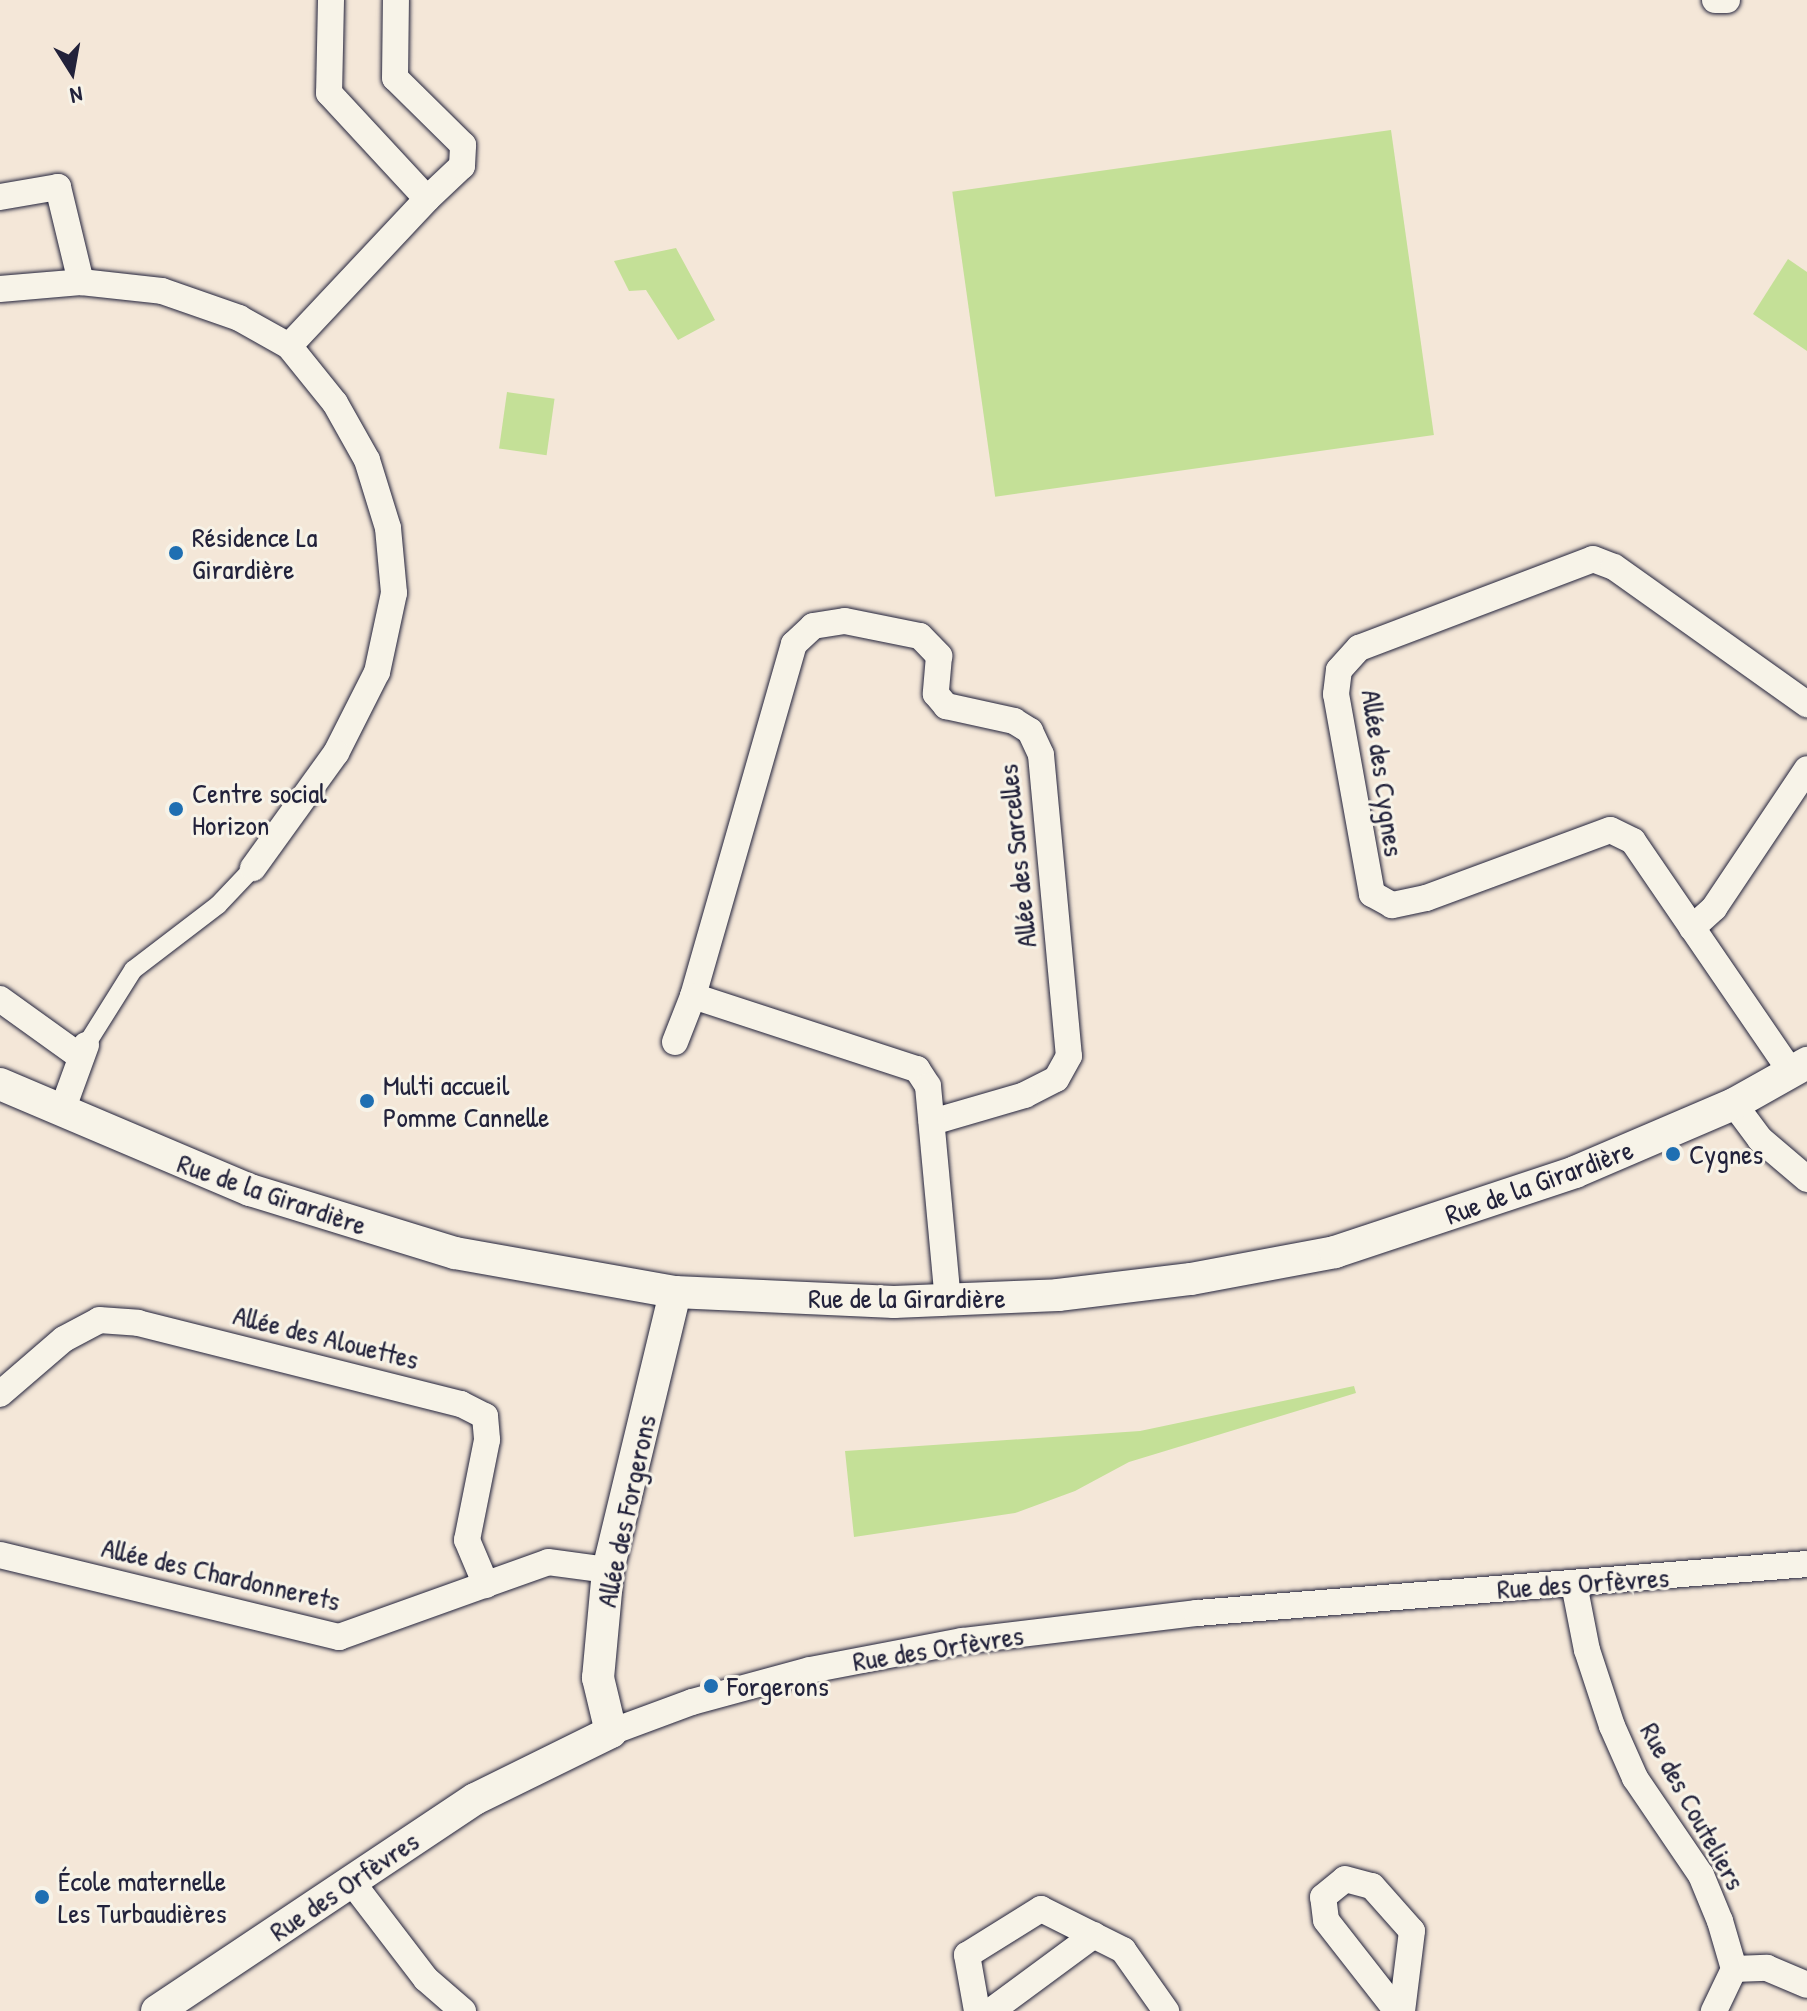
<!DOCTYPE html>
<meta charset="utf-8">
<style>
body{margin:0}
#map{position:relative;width:1807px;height:2011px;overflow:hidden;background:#f4e7d8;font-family:"Patrick Hand",sans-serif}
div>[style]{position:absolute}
.green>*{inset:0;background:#c4e097;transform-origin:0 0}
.roads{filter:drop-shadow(0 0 2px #22223b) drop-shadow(0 0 2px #22223b)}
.pedestrian>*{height:18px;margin:-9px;padding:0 9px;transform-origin:9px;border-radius:9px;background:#f7f3e8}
.minor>*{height:26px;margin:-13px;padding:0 13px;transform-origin:13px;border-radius:13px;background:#f7f3e8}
.tertiary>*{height:32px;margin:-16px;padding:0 16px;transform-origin:16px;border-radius:16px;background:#f7f3e8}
.dots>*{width:22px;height:22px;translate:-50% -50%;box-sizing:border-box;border:4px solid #f7f3e8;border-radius:50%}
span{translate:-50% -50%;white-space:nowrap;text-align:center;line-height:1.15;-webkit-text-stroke:6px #f7f3e8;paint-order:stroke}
.poi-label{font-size:28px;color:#22223b}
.left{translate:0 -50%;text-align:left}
.street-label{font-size:28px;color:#22223b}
.north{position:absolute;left:32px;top:32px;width:80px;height:80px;-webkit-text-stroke:6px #f7f3e8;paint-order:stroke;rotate:169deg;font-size:22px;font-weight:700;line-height:32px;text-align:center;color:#22223b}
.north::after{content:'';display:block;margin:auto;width:28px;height:36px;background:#22223b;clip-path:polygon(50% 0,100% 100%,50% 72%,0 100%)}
</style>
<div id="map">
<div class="green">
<i style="left:1391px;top:130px;width:308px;height:443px;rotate:82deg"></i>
<i style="clip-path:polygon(676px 248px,715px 320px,678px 340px,646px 290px,629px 291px,614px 261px)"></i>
<i style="clip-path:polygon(1788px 259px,1807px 272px,1807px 351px,1753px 314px)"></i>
<i style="left:507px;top:392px;width:48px;height:57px;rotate:8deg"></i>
<i style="clip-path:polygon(1354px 1386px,1356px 1393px,1129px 1462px,1075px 1491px,1015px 1513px,854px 1537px,845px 1451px,1140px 1431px)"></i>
</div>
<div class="roads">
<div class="pedestrian">
<i style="left:86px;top:1045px;width:89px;rotate:-57.9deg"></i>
<i style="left:133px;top:970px;width:107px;rotate:-37.4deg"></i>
<i style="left:218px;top:905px;width:51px;rotate:-46.6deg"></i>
</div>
<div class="minor">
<i style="left:331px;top:0;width:93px;rotate:91.2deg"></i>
<i style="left:329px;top:93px;width:144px;rotate:47.2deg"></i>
<i style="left:427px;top:199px;width:48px;rotate:-43.3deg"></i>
<i style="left:462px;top:166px;width:21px;rotate:-87deg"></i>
<i style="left:463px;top:145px;width:95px;rotate:-135.4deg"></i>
<i style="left:395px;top:78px;width:78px;rotate:-89.3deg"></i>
<i style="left:1715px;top:0;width:12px"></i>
<i style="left:0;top:197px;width:59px;rotate:-9.8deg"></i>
<i style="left:58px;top:187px;width:98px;rotate:76.4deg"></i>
<i style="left:0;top:289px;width:81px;rotate:-4.9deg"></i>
<i style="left:81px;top:282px;width:81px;rotate:6.3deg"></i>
<i style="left:162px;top:291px;width:82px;rotate:19.3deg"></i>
<i style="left:239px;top:318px;width:57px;rotate:29.2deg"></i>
<i style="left:289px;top:346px;width:73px;rotate:51.1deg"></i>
<i style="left:335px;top:403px;width:65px;rotate:60.7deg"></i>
<i style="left:367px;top:460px;width:71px;rotate:72.8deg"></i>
<i style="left:388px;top:528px;width:65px;rotate:84.7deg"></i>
<i style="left:394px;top:593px;width:81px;rotate:102.1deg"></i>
<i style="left:377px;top:672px;width:91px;rotate:116.8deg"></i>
<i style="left:336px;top:753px;width:142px;rotate:125.8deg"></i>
<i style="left:289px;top:346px;width:202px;rotate:-46.8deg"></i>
<i style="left:1692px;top:928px;width:30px;rotate:-42deg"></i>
<i style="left:1714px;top:908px;width:167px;rotate:-56.2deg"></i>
<i style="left:693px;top:996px;width:366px;rotate:-74deg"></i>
<i style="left:794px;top:644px;width:26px;rotate:-43deg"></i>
<i style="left:813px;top:626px;width:32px;rotate:-9deg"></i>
<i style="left:845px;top:621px;width:76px;rotate:11.3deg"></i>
<i style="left:920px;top:636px;width:28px;rotate:46deg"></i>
<i style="left:939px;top:656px;width:38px;rotate:95deg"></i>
<i style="left:936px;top:694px;width:16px;rotate:50deg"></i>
<i style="left:946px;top:706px;width:70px;rotate:12.4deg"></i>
<i style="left:1014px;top:721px;width:19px;rotate:32deg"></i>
<i style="left:1030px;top:731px;width:26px;rotate:65deg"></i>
<i style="left:1041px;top:755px;width:302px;rotate:84.7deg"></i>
<i style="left:1069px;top:1056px;width:26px;rotate:119deg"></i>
<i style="left:1056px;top:1079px;width:35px;rotate:153deg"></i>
<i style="left:1025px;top:1095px;width:97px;rotate:163.8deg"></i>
<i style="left:0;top:999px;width:96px;rotate:35.7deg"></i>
<i style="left:675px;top:1042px;width:49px;rotate:-68.6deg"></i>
<i style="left:693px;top:996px;width:236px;rotate:18.1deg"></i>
<i style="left:917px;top:1069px;width:20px;rotate:57deg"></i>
<i style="left:928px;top:1086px;width:215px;rotate:84.7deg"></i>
<i style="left:1791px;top:1072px;width:280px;rotate:-124.4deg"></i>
<i style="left:1633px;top:841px;width:25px;rotate:-154deg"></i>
<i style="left:1610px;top:830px;width:196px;rotate:159.7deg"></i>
<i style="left:1426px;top:898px;width:35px;rotate:168deg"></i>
<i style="left:1392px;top:905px;width:23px;rotate:-151deg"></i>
<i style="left:1372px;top:894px;width:203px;rotate:-100.2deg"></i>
<i style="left:1336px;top:694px;width:24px;rotate:-83deg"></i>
<i style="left:1339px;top:670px;width:30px;rotate:-48deg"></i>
<i style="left:1359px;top:648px;width:250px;rotate:-20.8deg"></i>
<i style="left:1593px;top:559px;width:22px;rotate:21deg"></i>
<i style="left:1614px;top:567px;width:237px;rotate:35.4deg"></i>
<i style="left:1734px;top:1104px;width:44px;rotate:53.4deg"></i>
<i style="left:1760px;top:1139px;width:62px;rotate:40.4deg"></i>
<i style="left:63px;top:1108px;width:67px;rotate:-69.9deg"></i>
<i style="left:0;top:1394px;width:84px;rotate:-40.7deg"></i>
<i style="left:64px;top:1339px;width:40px;rotate:-28deg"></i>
<i style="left:99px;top:1320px;width:39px;rotate:4deg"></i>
<i style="left:138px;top:1323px;width:333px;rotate:14.1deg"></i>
<i style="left:461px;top:1404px;width:27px;rotate:27deg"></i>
<i style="left:485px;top:1416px;width:24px;rotate:85deg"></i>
<i style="left:487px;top:1440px;width:102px;rotate:101.3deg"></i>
<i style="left:467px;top:1540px;width:49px;rotate:67.1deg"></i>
<i style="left:0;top:1555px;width:349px;rotate:13.6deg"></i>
<i style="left:339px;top:1637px;width:222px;rotate:-19.7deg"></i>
<i style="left:548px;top:1562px;width:61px;rotate:7.6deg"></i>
<i style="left:1574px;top:1584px;width:67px;rotate:78.9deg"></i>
<i style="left:1587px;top:1650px;width:80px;rotate:71.8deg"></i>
<i style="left:1612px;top:1726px;width:57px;rotate:66.1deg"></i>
<i style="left:1635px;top:1778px;width:117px;rotate:55.8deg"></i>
<i style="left:1701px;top:1875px;width:50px;rotate:67.6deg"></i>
<i style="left:1720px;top:1921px;width:50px;rotate:73.7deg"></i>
<i style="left:1734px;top:1969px;width:47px;rotate:115.5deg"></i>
<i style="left:611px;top:1732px;width:86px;rotate:-20.3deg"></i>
<i style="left:692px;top:1702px;width:122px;rotate:-15.2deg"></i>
<i style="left:810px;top:1670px;width:155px;rotate:-10.8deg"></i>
<i style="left:962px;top:1641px;width:237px;rotate:-6.8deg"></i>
<i style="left:1197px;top:1613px;width:612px;rotate:-4.59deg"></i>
<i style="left:351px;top:1881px;width:123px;rotate:52.6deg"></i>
<i style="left:426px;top:1979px;width:49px;rotate:40.9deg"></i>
<i style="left:1734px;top:1969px;width:33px;rotate:-2deg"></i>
<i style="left:1767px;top:1968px;width:43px;rotate:23deg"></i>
<i style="left:977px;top:2011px;width:57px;rotate:-100.1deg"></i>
<i style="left:967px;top:1955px;width:87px;rotate:-31.9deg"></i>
<i style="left:1041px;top:1909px;width:92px;rotate:26.6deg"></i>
<i style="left:1123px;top:1950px;width:75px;rotate:54.8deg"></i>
<i style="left:991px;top:2011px;width:128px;rotate:-36.4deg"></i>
<i style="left:1397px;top:2011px;width:115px;rotate:-128deg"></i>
<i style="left:1326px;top:1920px;width:23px;rotate:-97deg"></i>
<i style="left:1323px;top:1897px;width:28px;rotate:-39deg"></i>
<i style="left:1345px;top:1879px;width:28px;rotate:15deg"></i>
<i style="left:1372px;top:1886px;width:60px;rotate:48.4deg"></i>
<i style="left:1412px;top:1931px;width:81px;rotate:97.1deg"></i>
</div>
<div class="tertiary">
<i style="left:0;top:1084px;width:272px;rotate:23deg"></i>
<i style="left:250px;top:1190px;width:214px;rotate:17.1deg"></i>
<i style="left:455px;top:1253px;width:223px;rotate:10.1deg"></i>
<i style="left:675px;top:1292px;width:219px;rotate:2.6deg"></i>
<i style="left:894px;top:1302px;width:164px;rotate:-2.4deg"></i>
<i style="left:1058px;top:1295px;width:134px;rotate:-6.9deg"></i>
<i style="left:1191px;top:1279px;width:147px;rotate:-10.6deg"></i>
<i style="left:1335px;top:1252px;width:253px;rotate:-18.4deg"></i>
<i style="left:1575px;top:1172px;width:173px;rotate:-23.2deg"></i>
<i style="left:1734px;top:1104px;width:84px;rotate:-29.3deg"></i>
<i style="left:157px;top:2011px;width:382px;rotate:-33.7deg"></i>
<i style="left:475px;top:1799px;width:152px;rotate:-26.2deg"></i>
<i style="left:611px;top:1732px;width:56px;rotate:-103.5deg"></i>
<i style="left:598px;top:1678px;width:108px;rotate:-84.7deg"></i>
<i style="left:608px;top:1570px;width:286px;rotate:-76.4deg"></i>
</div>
</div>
<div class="dots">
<i style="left:176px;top:553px;background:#1f6fb2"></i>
<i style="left:176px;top:809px;background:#1f6fb2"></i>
<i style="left:367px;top:1101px;background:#1f6fb2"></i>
<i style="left:1673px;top:1154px;background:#1f6fb2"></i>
<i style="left:711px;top:1686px;background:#1f6fb2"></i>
<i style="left:42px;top:1897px;background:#1f6fb2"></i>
</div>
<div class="poi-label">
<span class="left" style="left:192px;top:553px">Résidence La<br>Girardière</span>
<span class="left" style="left:192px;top:809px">Centre social<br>Horizon</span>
<span class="left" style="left:383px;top:1101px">Multi accueil<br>Pomme Cannelle</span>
<span class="left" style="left:1689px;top:1154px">Cygnes</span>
<span class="left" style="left:727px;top:1686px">Forgerons</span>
<span class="left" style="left:58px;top:1897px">École maternelle<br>Les Turbaudières</span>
</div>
<div class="street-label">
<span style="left:1383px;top:773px;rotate:82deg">Allée des Cygnes</span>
<span style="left:1017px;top:856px;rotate:-96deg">Allée des Sarcelles</span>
<span style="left:1539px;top:1182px;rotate:-20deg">Rue de la Girardière</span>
<span style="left:272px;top:1194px;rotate:19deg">Rue de la Girardière</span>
<span style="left:907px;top:1298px">Rue de la Girardière</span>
<span style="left:326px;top:1337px;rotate:14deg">Allée des Alouettes</span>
<span style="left:626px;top:1511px;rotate:-78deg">Allée des Forgerons</span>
<span style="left:221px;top:1574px;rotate:13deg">Allée des Chardonnerets</span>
<span style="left:1583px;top:1583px;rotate:-4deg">Rue des Orfèvres</span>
<span style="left:938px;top:1648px;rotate:-9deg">Rue des Orfèvres</span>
<span style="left:1693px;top:1806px;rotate:61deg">Rue des Couteliers</span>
<span style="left:344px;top:1886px;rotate:-34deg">Rue des Orfèvres</span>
</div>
<div class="north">N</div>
</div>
